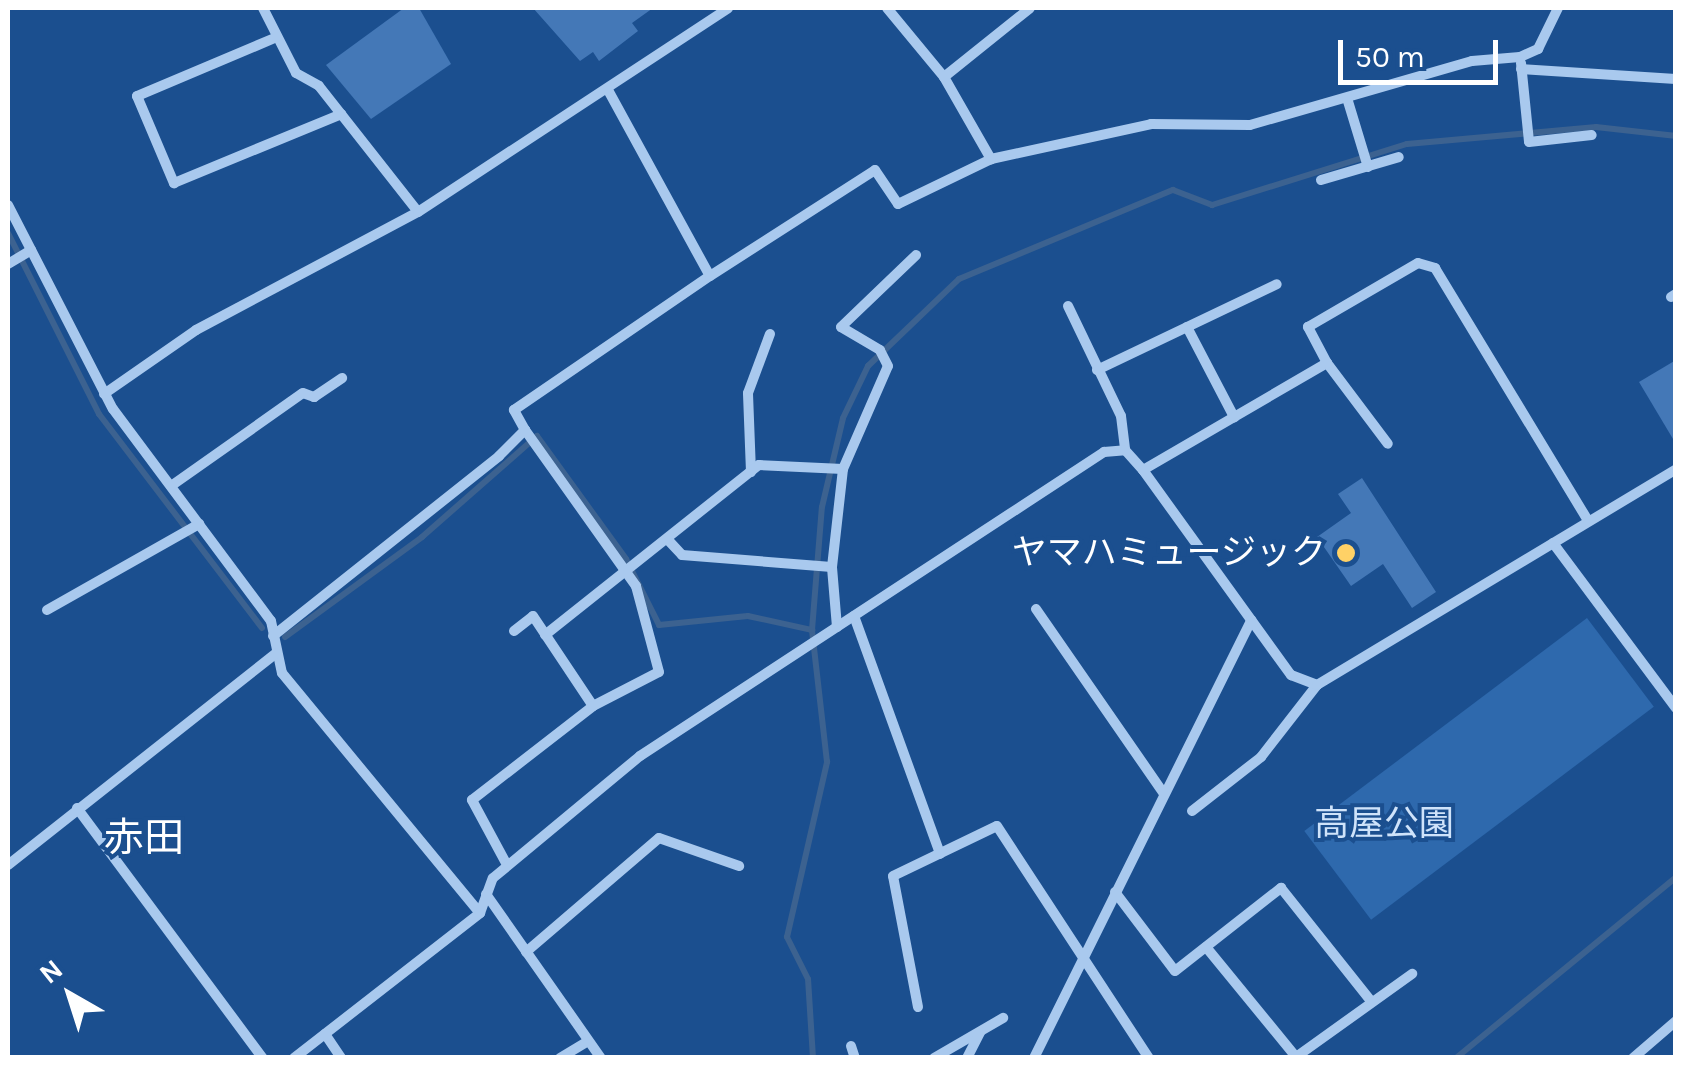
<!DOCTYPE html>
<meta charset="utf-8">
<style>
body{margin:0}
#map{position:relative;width:1683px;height:1065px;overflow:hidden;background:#1b4f8f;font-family:Karla,"Noto Sans JP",sans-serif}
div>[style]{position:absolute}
.green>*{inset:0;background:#2e69ad;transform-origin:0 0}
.stream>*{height:6px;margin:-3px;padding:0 3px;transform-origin:3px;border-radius:3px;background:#3c6290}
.building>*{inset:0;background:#4478b7}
.street>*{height:10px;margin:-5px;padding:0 5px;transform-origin:5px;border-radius:5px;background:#a9c9ee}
.dots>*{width:28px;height:28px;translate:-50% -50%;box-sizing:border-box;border:5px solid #1b4f8f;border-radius:50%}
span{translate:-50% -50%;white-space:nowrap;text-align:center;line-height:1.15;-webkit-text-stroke:8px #1b4f8f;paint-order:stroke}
.poi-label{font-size:35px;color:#fff}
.right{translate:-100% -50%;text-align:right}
.park-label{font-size:35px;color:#cfe3fa}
.quarter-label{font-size:40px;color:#fff}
.frame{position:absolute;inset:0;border:10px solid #fff;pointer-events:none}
.north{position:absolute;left:20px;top:945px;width:100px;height:100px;-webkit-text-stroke:8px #1b4f8f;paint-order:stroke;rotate:321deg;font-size:28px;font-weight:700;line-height:40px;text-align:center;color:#fff}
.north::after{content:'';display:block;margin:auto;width:35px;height:45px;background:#fff;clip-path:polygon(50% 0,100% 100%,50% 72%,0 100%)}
.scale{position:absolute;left:1338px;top:40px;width:160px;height:45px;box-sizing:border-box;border:5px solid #fff;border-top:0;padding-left:12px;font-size:30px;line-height:35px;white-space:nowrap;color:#fff;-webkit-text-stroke:8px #1b4f8f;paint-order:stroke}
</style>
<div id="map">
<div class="green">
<i style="left:1587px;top:618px;width:111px;height:354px;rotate:53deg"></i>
</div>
<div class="stream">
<i style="left:8px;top:233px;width:203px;rotate:63.3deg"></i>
<i style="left:99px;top:414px;width:269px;rotate:52.7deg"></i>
<i style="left:285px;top:637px;width:170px;rotate:-36.1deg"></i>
<i style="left:422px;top:537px;width:153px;rotate:-41.3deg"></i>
<i style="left:537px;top:436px;width:152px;rotate:54.1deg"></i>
<i style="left:626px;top:559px;width:74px;rotate:63.4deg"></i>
<i style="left:659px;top:625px;width:89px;rotate:-5.8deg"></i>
<i style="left:748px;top:616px;width:66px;rotate:12.3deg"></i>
<i style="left:813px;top:1058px;width:79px;rotate:-93.6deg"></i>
<i style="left:808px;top:979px;width:47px;rotate:-116.6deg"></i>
<i style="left:787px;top:937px;width:180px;rotate:-77.1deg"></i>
<i style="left:827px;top:762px;width:133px;rotate:-96.5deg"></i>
<i style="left:812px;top:630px;width:123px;rotate:-85.4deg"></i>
<i style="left:822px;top:507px;width:91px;rotate:-76.7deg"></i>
<i style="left:843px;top:418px;width:58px;rotate:-64.3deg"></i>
<i style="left:868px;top:366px;width:126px;rotate:-43.7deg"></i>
<i style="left:959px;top:279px;width:232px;rotate:-22.6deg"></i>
<i style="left:1173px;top:190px;width:42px;rotate:21deg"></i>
<i style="left:1212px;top:205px;width:204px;rotate:-17.4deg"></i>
<i style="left:1407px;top:144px;width:190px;rotate:-5.1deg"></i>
<i style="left:1596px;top:127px;width:81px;rotate:6.4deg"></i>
<i style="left:1456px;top:1058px;width:285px;rotate:-39.4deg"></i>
</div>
<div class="building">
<i style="clip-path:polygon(404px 8px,419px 8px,451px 64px,371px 119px,326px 65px)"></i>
<i style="clip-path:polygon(533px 8px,653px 8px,632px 23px,638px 31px,599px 61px,593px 52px,580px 61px)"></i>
<i style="clip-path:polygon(1676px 360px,1676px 444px,1639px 382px)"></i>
<i style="clip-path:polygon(1362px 478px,1436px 592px,1412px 608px,1383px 564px,1351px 586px,1317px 537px,1351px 513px,1338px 494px)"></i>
</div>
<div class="street">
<i style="left:263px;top:8px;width:73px;rotate:63.1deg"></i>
<i style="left:296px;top:73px;width:26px;rotate:29deg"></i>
<i style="left:319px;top:86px;width:160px;rotate:51.8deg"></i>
<i style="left:887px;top:8px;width:89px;rotate:50.4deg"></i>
<i style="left:944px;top:77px;width:95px;rotate:60.2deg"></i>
<i style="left:991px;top:159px;width:164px;rotate:-12.3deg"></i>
<i style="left:1151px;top:124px;width:99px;rotate:0.6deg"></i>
<i style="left:1250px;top:125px;width:231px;rotate:-16.1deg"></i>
<i style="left:1472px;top:61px;width:48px;rotate:-4.8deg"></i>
<i style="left:1520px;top:57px;width:20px;rotate:-24deg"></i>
<i style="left:1538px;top:49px;width:46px;rotate:-64deg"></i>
<i style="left:277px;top:37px;width:152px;rotate:157.1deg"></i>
<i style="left:137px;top:96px;width:95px;rotate:67deg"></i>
<i style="left:174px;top:183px;width:181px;rotate:-22.4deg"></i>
<i style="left:1521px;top:63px;width:79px;rotate:84.2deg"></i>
<i style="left:1529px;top:142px;width:63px;rotate:-6.3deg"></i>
<i style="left:1521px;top:69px;width:155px;rotate:3.7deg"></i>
<i style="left:944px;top:77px;width:110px;rotate:-38.7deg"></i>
<i style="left:608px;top:90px;width:212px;rotate:61.3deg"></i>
<i style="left:1347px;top:98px;width:72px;rotate:73.1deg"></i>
<i style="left:1321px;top:180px;width:81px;rotate:-16.4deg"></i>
<i style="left:8px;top:205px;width:229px;rotate:62.8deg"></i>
<i style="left:113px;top:409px;width:264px;rotate:53.3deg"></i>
<i style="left:271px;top:621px;width:53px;rotate:78.1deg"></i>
<i style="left:282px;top:673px;width:311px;rotate:50.5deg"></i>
<i style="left:8px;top:264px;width:27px;rotate:-31deg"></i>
<i style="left:1671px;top:297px;width:6px;rotate:-31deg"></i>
<i style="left:1068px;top:306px;width:122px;rotate:64.3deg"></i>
<i style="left:1121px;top:416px;width:34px;rotate:83deg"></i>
<i style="left:1187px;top:327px;width:102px;rotate:62.4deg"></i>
<i style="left:1327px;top:363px;width:101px;rotate:53deg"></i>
<i style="left:1097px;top:370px;width:199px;rotate:-25.5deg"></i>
<i style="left:104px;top:394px;width:112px;rotate:-34.8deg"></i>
<i style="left:196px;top:330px;width:251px;rotate:-28deg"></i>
<i style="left:418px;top:212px;width:371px;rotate:-33.3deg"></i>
<i style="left:1143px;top:470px;width:213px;rotate:-30.2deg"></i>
<i style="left:1327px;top:363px;width:41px;rotate:-117.8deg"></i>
<i style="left:1308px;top:327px;width:127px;rotate:-30.2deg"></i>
<i style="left:1418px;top:263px;width:18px;rotate:16deg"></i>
<i style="left:1435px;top:268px;width:296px;rotate:58.8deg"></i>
<i style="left:751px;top:472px;width:79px;rotate:-92.2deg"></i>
<i style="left:748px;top:393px;width:63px;rotate:-69.6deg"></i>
<i style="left:171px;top:486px;width:161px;rotate:-35.2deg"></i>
<i style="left:303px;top:393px;width:12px;rotate:20deg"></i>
<i style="left:314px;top:397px;width:34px;rotate:-34deg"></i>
<i style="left:669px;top:541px;width:19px;rotate:47deg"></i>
<i style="left:682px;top:555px;width:150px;rotate:4.6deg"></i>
<i style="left:1553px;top:543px;width:206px;rotate:53.3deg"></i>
<i style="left:1036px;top:609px;width:225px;rotate:55.3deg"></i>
<i style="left:47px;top:610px;width:175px;rotate:-29.5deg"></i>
<i style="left:854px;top:616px;width:253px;rotate:70.1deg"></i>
<i style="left:837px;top:627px;width:60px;rotate:-94.8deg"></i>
<i style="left:832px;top:567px;width:99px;rotate:-83.6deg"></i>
<i style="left:843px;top:469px;width:112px;rotate:-66.4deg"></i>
<i style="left:888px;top:366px;width:18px;rotate:-117deg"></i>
<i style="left:880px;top:350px;width:45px;rotate:-149.5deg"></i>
<i style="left:841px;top:327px;width:104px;rotate:-43.8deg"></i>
<i style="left:514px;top:631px;width:24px;rotate:-38deg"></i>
<i style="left:533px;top:616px;width:108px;rotate:56.3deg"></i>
<i style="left:545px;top:635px;width:273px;rotate:-38.5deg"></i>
<i style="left:759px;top:465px;width:84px;rotate:2.7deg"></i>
<i style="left:273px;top:636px;width:289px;rotate:-38.5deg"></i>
<i style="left:499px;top:456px;width:37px;rotate:-45deg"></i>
<i style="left:525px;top:430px;width:23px;rotate:-119deg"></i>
<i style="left:514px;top:410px;width:237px;rotate:-34.4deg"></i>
<i style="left:710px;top:276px;width:196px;rotate:-32.7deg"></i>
<i style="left:875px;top:170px;width:41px;rotate:55.9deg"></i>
<i style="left:898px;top:204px;width:103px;rotate:-25.8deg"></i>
<i style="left:77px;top:808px;width:312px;rotate:53.4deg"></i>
<i style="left:1192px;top:811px;width:88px;rotate:-38deg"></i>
<i style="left:1261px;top:757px;width:91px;rotate:-52.1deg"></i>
<i style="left:8px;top:865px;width:342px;rotate:-38.3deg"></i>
<i style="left:507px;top:865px;width:74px;rotate:-118.3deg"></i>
<i style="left:472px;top:800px;width:153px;rotate:-37.8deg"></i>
<i style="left:593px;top:706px;width:74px;rotate:-27.3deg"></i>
<i style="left:659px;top:672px;width:89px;rotate:-105deg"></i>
<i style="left:636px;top:586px;width:191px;rotate:-125.4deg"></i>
<i style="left:1115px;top:892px;width:99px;rotate:52.8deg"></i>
<i style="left:1175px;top:971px;width:135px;rotate:-38.1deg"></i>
<i style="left:1281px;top:888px;width:143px;rotate:51.5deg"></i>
<i style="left:486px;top:894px;width:200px;rotate:55deg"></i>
<i style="left:1206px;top:947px;width:142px;rotate:50.7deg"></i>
<i style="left:1296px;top:1057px;width:143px;rotate:-35.6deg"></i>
<i style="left:526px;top:952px;width:175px;rotate:-40.6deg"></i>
<i style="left:659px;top:838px;width:85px;rotate:19.3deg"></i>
<i style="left:918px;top:1007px;width:133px;rotate:-100.8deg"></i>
<i style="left:893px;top:876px;width:115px;rotate:-25.7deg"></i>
<i style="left:997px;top:826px;width:277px;rotate:56.8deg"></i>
<i style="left:325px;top:1034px;width:29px;rotate:56deg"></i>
<i style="left:851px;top:1046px;width:13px;rotate:72deg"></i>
<i style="left:294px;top:1058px;width:236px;rotate:-37.9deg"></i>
<i style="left:480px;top:913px;width:37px;rotate:-70deg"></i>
<i style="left:493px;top:878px;width:191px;rotate:-39.7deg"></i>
<i style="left:640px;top:756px;width:555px;rotate:-33.23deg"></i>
<i style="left:1104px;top:452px;width:21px;rotate:-5deg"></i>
<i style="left:1125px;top:450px;width:27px;rotate:48deg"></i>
<i style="left:1143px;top:470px;width:253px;rotate:54.2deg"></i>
<i style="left:1291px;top:675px;width:28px;rotate:21deg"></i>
<i style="left:1317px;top:685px;width:419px;rotate:-31deg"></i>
<i style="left:560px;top:1058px;width:31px;rotate:-31deg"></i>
<i style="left:934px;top:1058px;width:80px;rotate:-30.1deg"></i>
<i style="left:967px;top:1058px;width:29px;rotate:-63deg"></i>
<i style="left:1034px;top:1058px;width:489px;rotate:-63.6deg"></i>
<i style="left:1633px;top:1058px;width:57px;rotate:-40.7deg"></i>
</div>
<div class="dots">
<i style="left:1346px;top:553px;background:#ffd166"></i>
</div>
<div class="poi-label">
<span class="right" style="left:1326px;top:553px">ヤマハミュージック</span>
</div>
<div class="park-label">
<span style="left:1384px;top:824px">高屋公園</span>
</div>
<div class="quarter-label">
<span style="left:144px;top:838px">赤田</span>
</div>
<div class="frame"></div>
<div class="north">N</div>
<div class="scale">50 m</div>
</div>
